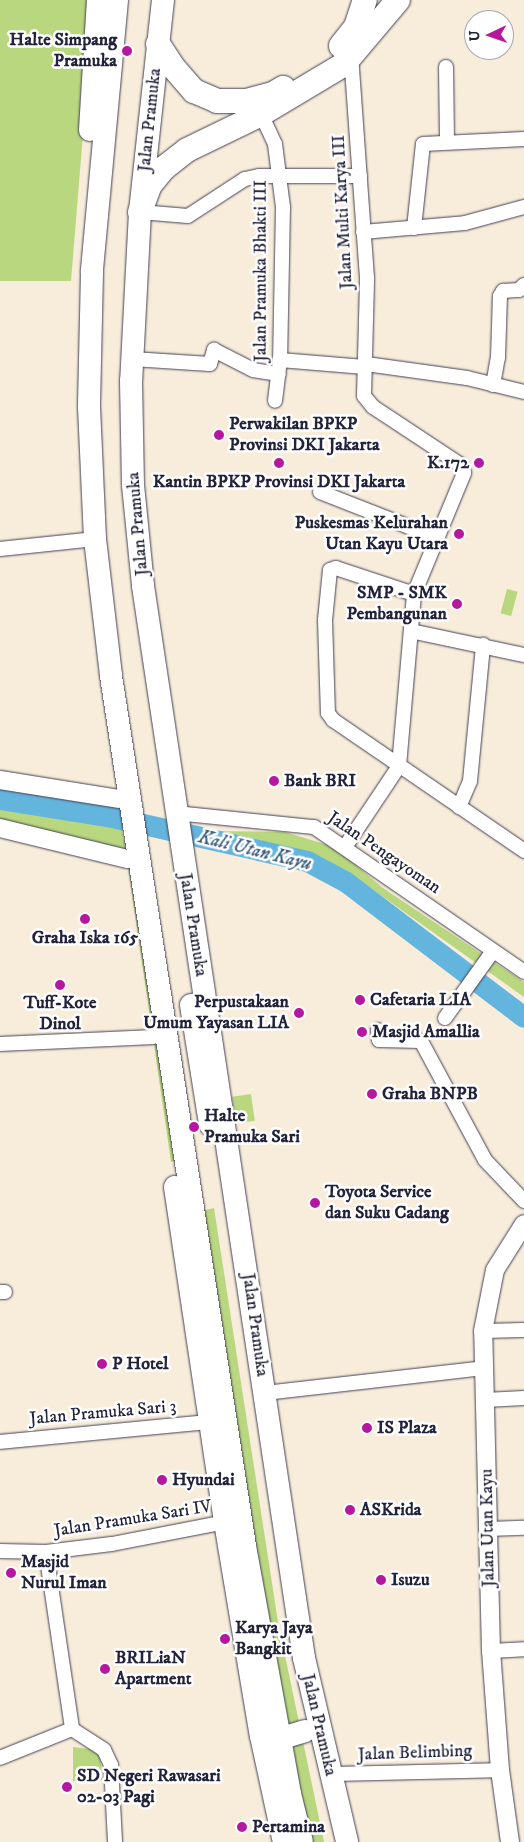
<!DOCTYPE html>
<style>
body{margin:0}
#map{position:relative;width:524px;height:1842px;overflow:hidden;background:#f8ecdb;font-family:"IM FELL DW Pica",serif}
div>[style]{position:absolute}
.green>*{inset:0;background:#b8d77f;transform-origin:0 0}
.river>*{height:21px;margin:-10.5px;padding:0 10.5px;transform-origin:10.5px;border-radius:10.5px;background:#63b5de}
.roads{filter:drop-shadow(0 0 1px #424053) drop-shadow(0 0 1px #424053)}
.minor>*{height:14px;margin:-7px;padding:0 7px;transform-origin:7px;border-radius:7px;background:#fff}
.tertiary>*{height:18px;margin:-9px;padding:0 9px;transform-origin:9px;border-radius:9px;background:#fff}
.primary>*{height:22px;margin:-11px;padding:0 11px;transform-origin:11px;border-radius:11px;background:#fff}
.trunk>*{height:24px;margin:-12px;padding:0 12px;transform-origin:12px;border-radius:12px;background:#fff}
.dots>*{width:14px;height:14px;translate:-50% -50%;box-sizing:border-box;border:2px solid #fff;border-radius:50%}
span{translate:-50% -50%;white-space:nowrap;text-align:center;line-height:1.15;-webkit-text-stroke:5px #fff;paint-order:stroke}
.poi-label{font-size:18px;color:#22223b;font-weight:700}
.right{translate:-100% -50%;text-align:right}
.left{translate:0 -50%;text-align:left}
.street-label{font-size:18px;color:#22223b}
.water-label{font-size:19px;color:#3c5d7c;font-style:italic}
.north{position:absolute;left:464px;top:10px;width:50px;height:50px;box-sizing:border-box;background:#fff;border:1px solid #a7a7b1;border-radius:50%;rotate:267deg;font-size:14px;font-weight:700;line-height:20px;text-align:center;color:#22223b}
.north::after{content:'';display:block;margin:auto;width:18px;height:22px;background:#b5179e;clip-path:polygon(50% 0,100% 100%,50% 72%,0 100%)}
</style>
<div id="map">
<div class="green">
<i style="clip-path:polygon(0 0,94px 0,71px 281px,0 281px)"></i>
<i style="left:507px;top:589px;width:11px;height:25px;rotate:15deg"></i>
<i style="clip-path:polygon(0 781px,116px 801px,124px 841px,136px 838px,186px 1159px,171px 1162px,127px 859px,0 829px)"></i>
<i style="clip-path:polygon(208px 831px,285px 832px,334px 847px,383px 888px,524px 982px,524px 997px,355px 877px,321px 858px,213px 836px)"></i>
<i style="left:251px;top:1094px;width:27px;height:19px;rotate:82deg"></i>
<i style="clip-path:polygon(214px 1208px,278px 1622px,324px 1842px,311px 1842px,291px 1760px,201px 1211px)"></i>
<i style="clip-path:polygon(73px 1747px,99px 1750px,103px 1780px,73px 1781px)"></i>
</div>
<div class="river">
<i style="left:0;top:799px;width:113px;rotate:9.1deg"></i>
<i style="left:112px;top:817px;width:200px;rotate:12.7deg"></i>
<i style="left:307px;top:861px;width:44px;rotate:28.3deg"></i>
<i style="left:346px;top:882px;width:223px;rotate:37.2deg"></i>
</div>
<div class="roads">
<div class="minor">
<i style="left:446px;top:67px;width:75px;rotate:89.2deg"></i>
<i style="left:261px;top:114px;width:33px;rotate:65deg"></i>
<i style="left:275px;top:144px;width:64px;rotate:82.8deg"></i>
<i style="left:283px;top:207px;width:153px;rotate:91.1deg"></i>
<i style="left:280px;top:360px;width:41px;rotate:97deg"></i>
<i style="left:140px;top:212px;width:48px;rotate:4.8deg"></i>
<i style="left:188px;top:216px;width:68px;rotate:-33deg"></i>
<i style="left:245px;top:179px;width:14px;rotate:-12deg"></i>
<i style="left:259px;top:176px;width:101px"></i>
<i style="left:414px;top:228px;width:84px;rotate:-83.9deg"></i>
<i style="left:423px;top:144px;width:101px;rotate:-2.8deg"></i>
<i style="left:363px;top:232px;width:102px;rotate:-5deg"></i>
<i style="left:465px;top:223px;width:61px;rotate:-15.2deg"></i>
<i style="left:132px;top:359px;width:78px;rotate:3.7deg"></i>
<i style="left:210px;top:364px;width:15px;rotate:-74deg"></i>
<i style="left:214px;top:350px;width:44px;rotate:27.1deg"></i>
<i style="left:253px;top:370px;width:26px;rotate:9deg"></i>
<i style="left:280px;top:360px;width:85px;rotate:4.7deg"></i>
<i style="left:366px;top:364px;width:102px;rotate:7.9deg"></i>
<i style="left:467px;top:378px;width:59px;rotate:13.8deg"></i>
<i style="left:493px;top:385px;width:27px;rotate:-80deg"></i>
<i style="left:498px;top:358px;width:62px;rotate:-88.2deg"></i>
<i style="left:500px;top:296px;width:6px;rotate:-59deg"></i>
<i style="left:503px;top:291px;width:16px;rotate:-4deg"></i>
<i style="left:519px;top:290px;width:7px;rotate:-45deg"></i>
<i style="left:320px;top:492px;width:123px;rotate:21.4deg"></i>
<i style="left:0;top:549px;width:96px;rotate:-6deg"></i>
<i style="left:414px;top:594px;width:82px;rotate:-161.6deg"></i>
<i style="left:336px;top:568px;width:6px;rotate:162deg"></i>
<i style="left:330px;top:570px;width:50px;rotate:95.7deg"></i>
<i style="left:325px;top:620px;width:93px;rotate:88.2deg"></i>
<i style="left:328px;top:713px;width:9px;rotate:54deg"></i>
<i style="left:333px;top:720px;width:232px;rotate:34.4deg"></i>
<i style="left:411px;top:631px;width:116px;rotate:12deg"></i>
<i style="left:459px;top:807px;width:28px;rotate:-67deg"></i>
<i style="left:470px;top:781px;width:137px;rotate:-84.5deg"></i>
<i style="left:175px;top:813px;width:140px;rotate:5.8deg"></i>
<i style="left:314px;top:827px;width:255px;rotate:34.6deg"></i>
<i style="left:345px;top:847px;width:97px;rotate:-56.3deg"></i>
<i style="left:399px;top:766px;width:173px;rotate:-85deg"></i>
<i style="left:414px;top:594px;width:131px;rotate:-67.5deg"></i>
<i style="left:464px;top:473px;width:9px;rotate:-111deg"></i>
<i style="left:461px;top:465px;width:105px;rotate:-146.6deg"></i>
<i style="left:373px;top:407px;width:14px;rotate:-129deg"></i>
<i style="left:364px;top:396px;width:118px;rotate:-88.5deg"></i>
<i style="left:367px;top:278px;width:223px;rotate:-94.1deg"></i>
<i style="left:445px;top:1018px;width:82px;rotate:-54.4deg"></i>
<i style="left:378px;top:1030px;width:10px;rotate:84deg"></i>
<i style="left:379px;top:1040px;width:42px;rotate:1.4deg"></i>
<i style="left:421px;top:1041px;width:135px;rotate:61.7deg"></i>
<i style="left:485px;top:1160px;width:57px;rotate:46.4deg"></i>
<i style="left:0;top:1044px;width:153px;rotate:-2.6deg"></i>
<i style="left:0;top:1292px;width:5px"></i>
<i style="left:483px;top:1331px;width:41px;rotate:-1.4deg"></i>
<i style="left:265px;top:1393px;width:220px;rotate:-6.5deg"></i>
<i style="left:485px;top:1400px;width:39px;rotate:-3deg"></i>
<i style="left:0;top:1442px;width:210px;rotate:-5.5deg"></i>
<i style="left:488px;top:1529px;width:36px;rotate:-2deg"></i>
<i style="left:0;top:1551px;width:46px;rotate:1.2deg"></i>
<i style="left:46px;top:1552px;width:66px;rotate:-6.9deg"></i>
<i style="left:112px;top:1544px;width:115px;rotate:-11deg"></i>
<i style="left:46px;top:1552px;width:179px;rotate:81.6deg"></i>
<i style="left:491px;top:1651px;width:33px;rotate:-3deg"></i>
<i style="left:72px;top:1729px;width:38px;rotate:33deg"></i>
<i style="left:104px;top:1750px;width:17px;rotate:65deg"></i>
<i style="left:111px;top:1765px;width:77px;rotate:87deg"></i>
<i style="left:0;top:1758px;width:78px;rotate:-21.9deg"></i>
<i style="left:330px;top:1774px;width:170px;rotate:-1.3deg"></i>
</div>
<div class="tertiary">
<i style="left:0;top:780px;width:120px;rotate:9.1deg"></i>
<i style="left:0;top:828px;width:131px;rotate:13.7deg"></i>
<i style="left:510px;top:1842px;width:73px;rotate:-97.9deg"></i>
<i style="left:500px;top:1770px;width:119px;rotate:-94.3deg"></i>
<i style="left:491px;top:1651px;width:320px;rotate:-91.4deg"></i>
<i style="left:483px;top:1331px;width:62px;rotate:-78.9deg"></i>
<i style="left:495px;top:1270px;width:54px;rotate:-57.8deg"></i>
</div>
<div class="primary">
<i style="left:117px;top:0;width:273px;rotate:95.3deg"></i>
<i style="left:92px;top:272px;width:135px;rotate:91.3deg"></i>
<i style="left:89px;top:407px;width:132px;rotate:87.4deg"></i>
<i style="left:95px;top:539px;width:138px;rotate:83.3deg"></i>
<i style="left:111px;top:676px;width:880px;rotate:81.24deg"></i>
<i style="left:245px;top:1546px;width:252px;rotate:79.7deg"></i>
<i style="left:290px;top:1794px;width:49px;rotate:76deg"></i>
<i style="left:163px;top:0;width:213px;rotate:96.2deg"></i>
<i style="left:140px;top:212px;width:169px;rotate:93deg"></i>
<i style="left:131px;top:381px;width:104px;rotate:88.9deg"></i>
<i style="left:133px;top:485px;width:101px;rotate:84.3deg"></i>
<i style="left:143px;top:586px;width:1084px;rotate:81.46deg"></i>
<i style="left:304px;top:1658px;width:189px;rotate:76.8deg"></i>
<i style="left:90px;top:130px;width:130px;rotate:-86.5deg"></i>
<i style="left:191px;top:1005px;width:121px;rotate:80.9deg"></i>
<i style="left:175px;top:1187px;width:339px;rotate:81.5deg"></i>
<i style="left:225px;top:1522px;width:217px;rotate:80.5deg"></i>
<i style="left:261px;top:1736px;width:108px;rotate:77.8deg"></i>
<i style="left:279px;top:1739px;width:27px;rotate:-17deg"></i>
</div>
<div class="trunk">
<i style="left:158px;top:44px;width:27px;rotate:57deg"></i>
<i style="left:173px;top:67px;width:32px;rotate:49deg"></i>
<i style="left:194px;top:91px;width:25px;rotate:23deg"></i>
<i style="left:217px;top:101px;width:29px"></i>
<i style="left:246px;top:101px;width:28px;rotate:-15deg"></i>
<i style="left:273px;top:94px;width:12px;rotate:-31deg"></i>
<i style="left:341px;top:46px;width:24px;rotate:-52deg"></i>
<i style="left:356px;top:27px;width:28px;rotate:-72deg"></i>
<i style="left:140px;top:212px;width:29px;rotate:-70deg"></i>
<i style="left:150px;top:185px;width:22px;rotate:-51deg"></i>
<i style="left:164px;top:168px;width:29px;rotate:-38deg"></i>
<i style="left:187px;top:150px;width:82px;rotate:-25.9deg"></i>
<i style="left:261px;top:114px;width:96px;rotate:-30.9deg"></i>
<i style="left:343px;top:65px;width:85px;rotate:-49.8deg"></i>
</div>
</div>
<div class="dots">
<i style="left:127px;top:51px;background:#b5179e"></i>
<i style="left:219px;top:435px;background:#b5179e"></i>
<i style="left:279px;top:463px;background:#b5179e"></i>
<i style="left:479px;top:463px;background:#b5179e"></i>
<i style="left:459px;top:534px;background:#b5179e"></i>
<i style="left:457px;top:604px;background:#b5179e"></i>
<i style="left:274px;top:781px;background:#b5179e"></i>
<i style="left:85px;top:919px;background:#b5179e"></i>
<i style="left:60px;top:985px;background:#b5179e"></i>
<i style="left:360px;top:1000px;background:#b5179e"></i>
<i style="left:299px;top:1013px;background:#b5179e"></i>
<i style="left:362px;top:1032px;background:#b5179e"></i>
<i style="left:372px;top:1094px;background:#b5179e"></i>
<i style="left:194px;top:1127px;background:#b5179e"></i>
<i style="left:315px;top:1203px;background:#b5179e"></i>
<i style="left:102px;top:1364px;background:#b5179e"></i>
<i style="left:367px;top:1428px;background:#b5179e"></i>
<i style="left:162px;top:1480px;background:#b5179e"></i>
<i style="left:350px;top:1510px;background:#b5179e"></i>
<i style="left:11px;top:1573px;background:#b5179e"></i>
<i style="left:381px;top:1580px;background:#b5179e"></i>
<i style="left:225px;top:1639px;background:#b5179e"></i>
<i style="left:105px;top:1669px;background:#b5179e"></i>
<i style="left:67px;top:1787px;background:#b5179e"></i>
<i style="left:242px;top:1827px;background:#b5179e"></i>
</div>
<div class="poi-label">
<span class="right" style="left:117px;top:51px">Halte Simpang<br>Pramuka</span>
<span class="left" style="left:229px;top:435px">Perwakilan BPKP<br>Provinsi DKI Jakarta</span>
<span class="right" style="left:469px;top:463px">K.172</span>
<span style="left:279px;top:482px">Kantin BPKP Provinsi DKI Jakarta</span>
<span class="right" style="left:448px;top:534px">Puskesmas Kelurahan<br>Utan Kayu Utara</span>
<span class="right" style="left:447px;top:604px">SMP - SMK<br>Pembangunan</span>
<span class="left" style="left:284px;top:781px">Bank BRI</span>
<span style="left:85px;top:938px">Graha Iska 165</span>
<span class="left" style="left:370px;top:1000px">Cafetaria LIA</span>
<span class="right" style="left:289px;top:1013px">Perpustakaan<br>Umum Yayasan LIA</span>
<span style="left:60px;top:1014px">Tuff-Kote<br>Dinol</span>
<span class="left" style="left:372px;top:1032px">Masjid Amallia</span>
<span class="left" style="left:382px;top:1094px">Graha BNPB</span>
<span class="left" style="left:204px;top:1127px">Halte<br>Pramuka Sari</span>
<span class="left" style="left:325px;top:1203px">Toyota Service<br>dan Suku Cadang</span>
<span class="left" style="left:112px;top:1364px">P Hotel</span>
<span class="left" style="left:377px;top:1428px">IS Plaza</span>
<span class="left" style="left:172px;top:1480px">Hyundai</span>
<span class="left" style="left:360px;top:1510px">ASKrida</span>
<span class="left" style="left:21px;top:1573px">Masjid<br>Nurul Iman</span>
<span class="left" style="left:391px;top:1580px">Isuzu</span>
<span class="left" style="left:235px;top:1639px">Karya Jaya<br>Bangkit</span>
<span class="left" style="left:115px;top:1669px">BRILiaN<br>Apartment</span>
<span class="left" style="left:77px;top:1787px">SD Negeri Rawasari<br>02-03 Pagi</span>
<span class="left" style="left:252px;top:1827px">Pertamina</span>
</div>
<div class="street-label">
<span style="left:150px;top:120px;rotate:-84deg">Jalan Pramuka</span>
<span style="left:343px;top:212px;rotate:-93deg">Jalan Multi Karya III</span>
<span style="left:261px;top:271px;rotate:-90deg">Jalan Pramuka Bhakti III</span>
<span style="left:138px;top:524px;rotate:-95deg">Jalan Pramuka</span>
<span style="left:384px;top:853px;rotate:34deg">Jalan Pengayoman</span>
<span style="left:193px;top:925px;rotate:81deg">Jalan Pramuka</span>
<span style="left:255px;top:1325px;rotate:82deg">Jalan Pramuka</span>
<span style="left:103px;top:1413px;rotate:-5deg">Jalan Pramuka Sari 3</span>
<span style="left:133px;top:1519px;rotate:-9deg">Jalan Pramuka Sari IV</span>
<span style="left:488px;top:1528px;rotate:-91deg">Jalan Utan Kayu</span>
<span style="left:319px;top:1725px;rotate:77deg">Jalan Pramuka</span>
<span style="left:415px;top:1753px;rotate:-2deg">Jalan Belimbing</span>
</div>
<div class="water-label">
<span style="left:255px;top:851px;rotate:14deg">Kali Utan Kayu</span>
</div>
<div class="north">U</div>
</div>
